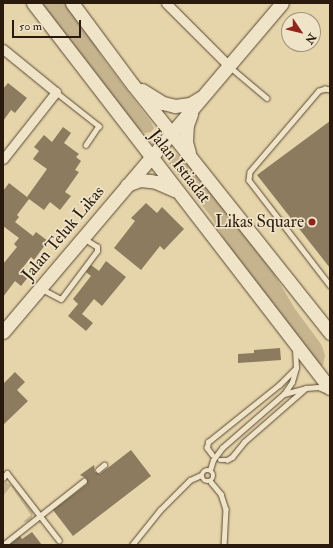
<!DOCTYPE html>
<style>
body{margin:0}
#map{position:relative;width:333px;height:548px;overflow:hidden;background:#e6d4aa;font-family:"IM FELL Double Pica",serif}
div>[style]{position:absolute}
.green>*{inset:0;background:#c6b48f}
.building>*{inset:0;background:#8c7b5f}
.roads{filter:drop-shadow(0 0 1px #594834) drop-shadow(0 0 1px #594834)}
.lane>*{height:4.5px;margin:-2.25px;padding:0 2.25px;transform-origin:2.25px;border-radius:2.25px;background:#efe3c8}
.lane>.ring{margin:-2.25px;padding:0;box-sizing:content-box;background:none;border:4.5px solid #efe3c8;border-radius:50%}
.street>*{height:9px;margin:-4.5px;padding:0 4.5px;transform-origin:4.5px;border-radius:4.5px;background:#efe3c8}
.secondary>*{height:13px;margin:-6.5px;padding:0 6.5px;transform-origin:6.5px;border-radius:6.5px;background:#efe3c8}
.dots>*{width:11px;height:11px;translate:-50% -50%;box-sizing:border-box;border:2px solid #efe3c8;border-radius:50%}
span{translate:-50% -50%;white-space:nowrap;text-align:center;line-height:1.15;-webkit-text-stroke:3.5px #efe3c8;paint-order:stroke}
.street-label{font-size:17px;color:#2a1a0d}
.poi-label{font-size:17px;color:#2a1a0d}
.right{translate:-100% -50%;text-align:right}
.frame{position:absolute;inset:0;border:4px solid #2a1a0d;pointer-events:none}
.north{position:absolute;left:281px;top:12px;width:40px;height:40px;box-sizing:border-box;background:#efe3c8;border:1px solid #a0937d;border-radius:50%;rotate:125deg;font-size:11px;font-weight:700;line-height:16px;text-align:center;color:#2a1a0d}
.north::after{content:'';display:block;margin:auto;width:14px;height:18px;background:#8f2418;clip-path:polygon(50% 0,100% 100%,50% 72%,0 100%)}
.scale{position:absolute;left:12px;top:20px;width:69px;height:18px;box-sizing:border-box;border:2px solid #2a1a0d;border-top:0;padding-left:5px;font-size:12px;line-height:14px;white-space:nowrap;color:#2a1a0d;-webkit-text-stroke:3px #efe3c8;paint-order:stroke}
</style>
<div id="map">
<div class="green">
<i style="clip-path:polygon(39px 3px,67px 3px,86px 28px,102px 57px,151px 122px,154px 128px,151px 132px,145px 133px,133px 125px)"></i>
<i style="clip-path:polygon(169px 153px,176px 154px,186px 161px,273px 272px,295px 309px,321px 344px,325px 355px,323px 365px,320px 366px,234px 256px,212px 218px,168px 162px,166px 156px)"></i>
<i style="clip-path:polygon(5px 482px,13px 486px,33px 512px,32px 518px,27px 522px,23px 522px,31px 515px,11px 486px,3px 496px,3px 484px)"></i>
</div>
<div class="building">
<i style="clip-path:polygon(8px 83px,27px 98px,15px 113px,11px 110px,3px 121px,3px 89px)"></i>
<i style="clip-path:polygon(330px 121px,330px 268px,257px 175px)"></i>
<i style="clip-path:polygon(63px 127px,71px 133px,64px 143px,79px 154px,76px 157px,81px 161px,75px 170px,79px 172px,65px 192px,71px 196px,60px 210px,50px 202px,44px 210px,29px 199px,17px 215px,19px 217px,15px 222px,33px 236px,36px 232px,48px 241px,34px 260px,31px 257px,21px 270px,29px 276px,21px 286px,15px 281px,3px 297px,3px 264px,17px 247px,14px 244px,19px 238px,3px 226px,3px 191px,9px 183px,27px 197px,47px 169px,33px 159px,39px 151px,34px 147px,44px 135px,52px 142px)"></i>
<i style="clip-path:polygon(146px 203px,157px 213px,162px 207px,184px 229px,164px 250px,160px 246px,141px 270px,114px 248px,135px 221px,131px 218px)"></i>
<i style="clip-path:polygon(106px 261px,126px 277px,102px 306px,94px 299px,82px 314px,93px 323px,86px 331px,68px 316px,78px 304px,73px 299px,91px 276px,86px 272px,91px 265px,99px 271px)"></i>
<i style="clip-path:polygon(280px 348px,281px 360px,238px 363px,238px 354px,254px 353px,254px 350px)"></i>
<i style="clip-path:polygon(15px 372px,25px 382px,17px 390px,28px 401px,3px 425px,3px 384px)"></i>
<i style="clip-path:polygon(131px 450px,151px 476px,73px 536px,53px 510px,87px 484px,87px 479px,80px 475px,94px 465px,95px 472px,100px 474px)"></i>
<i style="clip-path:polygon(32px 532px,42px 545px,9px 545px,20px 536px,22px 539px)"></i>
</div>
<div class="roads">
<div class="lane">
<i style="left:230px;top:67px;width:48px;rotate:40deg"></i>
<i style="left:330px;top:90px;width:5px;rotate:-169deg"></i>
<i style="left:325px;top:89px;width:6px;rotate:162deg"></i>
<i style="left:319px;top:91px;width:106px;rotate:130.4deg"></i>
<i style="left:250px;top:172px;width:8px;rotate:97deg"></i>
<i style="left:249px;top:180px;width:133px;rotate:52.4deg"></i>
<i style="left:56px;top:92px;width:55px;rotate:38.3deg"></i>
<i style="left:99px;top:126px;width:23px;rotate:124deg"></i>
<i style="left:42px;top:289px;width:21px;rotate:28deg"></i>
<i style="left:61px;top:299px;width:60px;rotate:-53.1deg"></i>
<i style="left:97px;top:251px;width:4px;rotate:-90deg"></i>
<i style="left:97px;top:247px;width:15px;rotate:-148deg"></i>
<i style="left:284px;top:394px;width:23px;rotate:-15deg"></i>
<i style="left:306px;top:388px;width:12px;rotate:-5deg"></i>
<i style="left:318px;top:387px;width:9px;rotate:21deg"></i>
<i style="left:212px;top:455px;width:9px;rotate:-126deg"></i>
<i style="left:207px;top:448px;width:6px;rotate:-81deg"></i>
<i style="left:208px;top:442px;width:91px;rotate:-38.8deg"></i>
<i style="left:279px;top:385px;width:23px;rotate:-45deg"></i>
<i style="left:220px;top:460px;width:7px"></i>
<i style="left:227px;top:460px;width:6px;rotate:-31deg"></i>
<i style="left:232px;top:457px;width:19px;rotate:-51deg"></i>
<i style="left:244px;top:442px;width:82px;rotate:-41.1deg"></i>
<i class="ring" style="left:202px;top:470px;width:7.5px;height:7.5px"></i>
<i style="left:98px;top:470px;width:8px;rotate:-40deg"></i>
<i style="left:210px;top:470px;width:10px;rotate:-73deg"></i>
<i style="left:213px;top:460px;width:15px;rotate:-53deg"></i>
<i style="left:222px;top:448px;width:82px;rotate:-41.1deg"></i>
<i style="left:284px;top:394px;width:14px;rotate:-56deg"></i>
<i style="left:292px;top:382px;width:15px;rotate:-74deg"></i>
<i style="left:296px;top:368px;width:19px;rotate:-93deg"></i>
<i style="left:3px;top:478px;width:6px;rotate:-51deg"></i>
<i style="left:7px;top:473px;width:85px;rotate:52.2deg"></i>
<i style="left:211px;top:482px;width:16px;rotate:50deg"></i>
<i style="left:221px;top:494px;width:16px;rotate:72deg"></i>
<i style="left:226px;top:509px;width:36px;rotate:93deg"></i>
<i style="left:3px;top:545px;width:103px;rotate:-38.3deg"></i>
<i style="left:132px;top:545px;width:45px;rotate:-51.3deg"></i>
<i style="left:160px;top:510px;width:42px;rotate:-45deg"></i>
<i style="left:190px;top:480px;width:12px;rotate:-24deg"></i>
</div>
<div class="street">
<i style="left:166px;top:3px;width:89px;rotate:45deg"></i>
<i style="left:3px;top:49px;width:68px;rotate:39.1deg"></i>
<i style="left:56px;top:92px;width:85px;rotate:128.3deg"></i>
</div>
<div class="secondary">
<i style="left:33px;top:3px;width:486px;rotate:52.4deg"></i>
<i style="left:72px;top:3px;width:102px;rotate:53.4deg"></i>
<i style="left:133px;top:85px;width:317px;rotate:51.5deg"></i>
<i style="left:142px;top:90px;width:25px;rotate:32deg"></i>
<i style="left:163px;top:103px;width:12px;rotate:14deg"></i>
<i style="left:175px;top:106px;width:15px;rotate:-8deg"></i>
<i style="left:190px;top:104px;width:12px;rotate:-31deg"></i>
<i style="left:189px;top:153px;width:11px;rotate:-105deg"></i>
<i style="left:186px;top:142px;width:17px;rotate:-87deg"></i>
<i style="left:187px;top:125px;width:12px;rotate:-70deg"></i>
<i style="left:127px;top:185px;width:14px;rotate:-21deg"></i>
<i style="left:140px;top:180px;width:10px;rotate:6deg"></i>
<i style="left:150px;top:181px;width:6px;rotate:9deg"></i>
<i style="left:156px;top:182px;width:20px;rotate:24deg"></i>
<i style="left:3px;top:332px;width:431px;rotate:-49.7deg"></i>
</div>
</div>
<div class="dots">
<i style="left:312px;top:222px;background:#8f2418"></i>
</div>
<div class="street-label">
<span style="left:180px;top:166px;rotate:52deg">Jalan Istiadat</span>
<span style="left:63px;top:233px;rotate:-50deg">Jalan Teluk Likas</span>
</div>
<div class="poi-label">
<span class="right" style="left:304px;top:222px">Likas Square</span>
</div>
<div class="frame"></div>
<div class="north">N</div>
<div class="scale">50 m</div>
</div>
